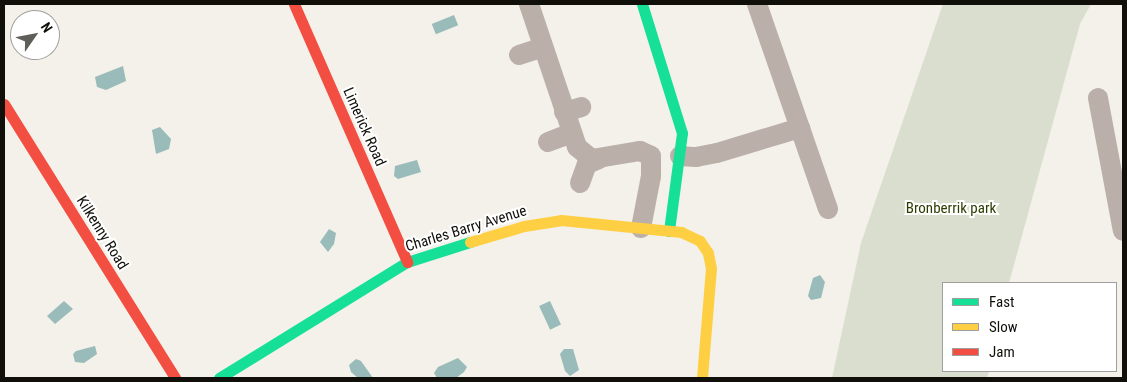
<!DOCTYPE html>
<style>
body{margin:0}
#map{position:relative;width:1127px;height:382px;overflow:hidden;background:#f3f1e9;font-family:"Roboto Condensed",sans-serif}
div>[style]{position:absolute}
.green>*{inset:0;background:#dadece}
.water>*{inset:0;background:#99bbb9;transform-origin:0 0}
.street>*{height:20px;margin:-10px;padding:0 10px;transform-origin:10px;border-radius:10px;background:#bbafa9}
.fast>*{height:11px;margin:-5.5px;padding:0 5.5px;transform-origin:5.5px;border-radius:5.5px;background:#16e098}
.slow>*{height:11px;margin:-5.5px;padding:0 5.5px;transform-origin:5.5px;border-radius:5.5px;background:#ffcf43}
.jam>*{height:11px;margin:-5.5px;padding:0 5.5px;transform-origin:5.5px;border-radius:5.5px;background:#f24e42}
span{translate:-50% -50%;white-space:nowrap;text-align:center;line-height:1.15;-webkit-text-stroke:4px #fff;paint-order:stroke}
.street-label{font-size:15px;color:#100f0a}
.park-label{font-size:15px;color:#2b3d02}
.frame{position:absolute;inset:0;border:5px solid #100f0a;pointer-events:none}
.legend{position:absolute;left:942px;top:282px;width:175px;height:90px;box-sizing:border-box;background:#fff;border:1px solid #9f9f9d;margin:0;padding:6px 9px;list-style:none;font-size:15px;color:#100f0a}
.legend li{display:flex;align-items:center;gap:10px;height:25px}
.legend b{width:25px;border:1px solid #9f9f9d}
.north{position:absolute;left:10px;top:10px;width:50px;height:50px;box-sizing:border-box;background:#fff;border:1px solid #9f9f9d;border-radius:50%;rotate:57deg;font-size:14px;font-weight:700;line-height:20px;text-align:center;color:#100f0a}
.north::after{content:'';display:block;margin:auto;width:18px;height:22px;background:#5f5e58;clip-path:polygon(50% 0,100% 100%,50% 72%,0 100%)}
</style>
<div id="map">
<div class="green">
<i style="clip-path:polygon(943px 4px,1091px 4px,1080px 24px,1009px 283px,943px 283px,943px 371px,989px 371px,987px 378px,832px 378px,861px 243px)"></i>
</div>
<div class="water">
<i style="left:454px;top:15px;width:11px;height:24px;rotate:68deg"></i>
<i style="clip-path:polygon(123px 66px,126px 81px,106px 90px,97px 87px,95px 77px)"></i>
<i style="clip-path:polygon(160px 127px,171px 139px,169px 149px,156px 154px,152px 130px)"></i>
<i style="clip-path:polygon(417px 160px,421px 172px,398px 179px,394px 176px,395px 166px)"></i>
<i style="clip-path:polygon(329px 229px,336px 233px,334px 244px,328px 252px,320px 242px)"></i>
<i style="clip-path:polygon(820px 275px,825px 282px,821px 298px,811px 300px,808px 296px,813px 278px)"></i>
<i style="clip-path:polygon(64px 301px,73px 309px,55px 324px,47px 316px)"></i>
<i style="left:550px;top:301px;width:26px;height:12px;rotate:65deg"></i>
<i style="clip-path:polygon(95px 346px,97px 354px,84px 363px,75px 362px,73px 354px,76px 351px)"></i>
<i style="clip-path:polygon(564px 349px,573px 349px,579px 370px,570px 376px,565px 371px,560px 354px)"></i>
<i style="clip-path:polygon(458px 358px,467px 367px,464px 372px,456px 378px,437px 378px,434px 373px,438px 367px)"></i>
<i style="clip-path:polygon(356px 359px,361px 361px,373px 378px,358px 378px,351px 372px,349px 365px)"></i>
</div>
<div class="street">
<i style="left:529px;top:4px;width:151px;rotate:71.4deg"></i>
<i style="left:577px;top:147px;width:19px;rotate:39deg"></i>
<i style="left:592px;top:159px;width:49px;rotate:-9.5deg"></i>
<i style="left:640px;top:151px;width:12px;rotate:24deg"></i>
<i style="left:651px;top:156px;width:20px;rotate:90deg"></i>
<i style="left:651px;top:176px;width:53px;rotate:100.9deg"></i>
<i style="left:757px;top:4px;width:217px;rotate:70.9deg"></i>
<i style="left:519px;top:55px;width:25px;rotate:-18deg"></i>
<i style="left:1098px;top:98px;width:135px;rotate:79.4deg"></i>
<i style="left:564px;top:112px;width:18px;rotate:-16deg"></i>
<i style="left:548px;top:142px;width:25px;rotate:-21deg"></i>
<i style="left:680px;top:156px;width:16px;rotate:4deg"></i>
<i style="left:696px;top:157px;width:21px;rotate:-11deg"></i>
<i style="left:717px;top:153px;width:87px;rotate:-16.8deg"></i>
<i style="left:580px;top:183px;width:20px;rotate:-70deg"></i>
<i style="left:587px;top:164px;width:13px;rotate:-23deg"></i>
</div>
<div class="fast">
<i style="left:642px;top:4px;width:135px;rotate:72.8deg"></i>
<i style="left:682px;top:133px;width:99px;rotate:97.6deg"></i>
<i style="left:219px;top:378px;width:221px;rotate:-31.7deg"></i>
<i style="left:407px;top:262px;width:66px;rotate:-17.6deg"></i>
</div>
<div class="slow">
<i style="left:470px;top:242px;width:56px;rotate:-16.5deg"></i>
<i style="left:524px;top:226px;width:37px;rotate:-9deg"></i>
<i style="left:561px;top:220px;width:121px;rotate:5.7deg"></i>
<i style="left:681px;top:232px;width:21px;rotate:25deg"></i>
<i style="left:700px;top:241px;width:14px;rotate:56deg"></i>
<i style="left:708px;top:253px;width:15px;rotate:79deg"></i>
<i style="left:711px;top:268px;width:110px;rotate:94.7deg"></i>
</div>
<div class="jam">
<i style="left:294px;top:4px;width:282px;rotate:66.3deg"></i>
<i style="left:4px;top:104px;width:323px;rotate:58deg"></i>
</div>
<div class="street-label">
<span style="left:364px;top:127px;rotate:66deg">Limerick Road</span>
<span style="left:466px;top:229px;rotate:-17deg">Charles Barry Avenue</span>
<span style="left:102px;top:233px;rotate:58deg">Kilkenny Road</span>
</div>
<div class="park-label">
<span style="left:951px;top:209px">Bronberrik park</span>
</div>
<div class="frame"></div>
<ul class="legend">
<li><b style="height:6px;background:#16e098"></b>Fast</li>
<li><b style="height:6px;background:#ffcf43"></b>Slow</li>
<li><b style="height:6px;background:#f24e42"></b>Jam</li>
</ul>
<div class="north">N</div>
</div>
